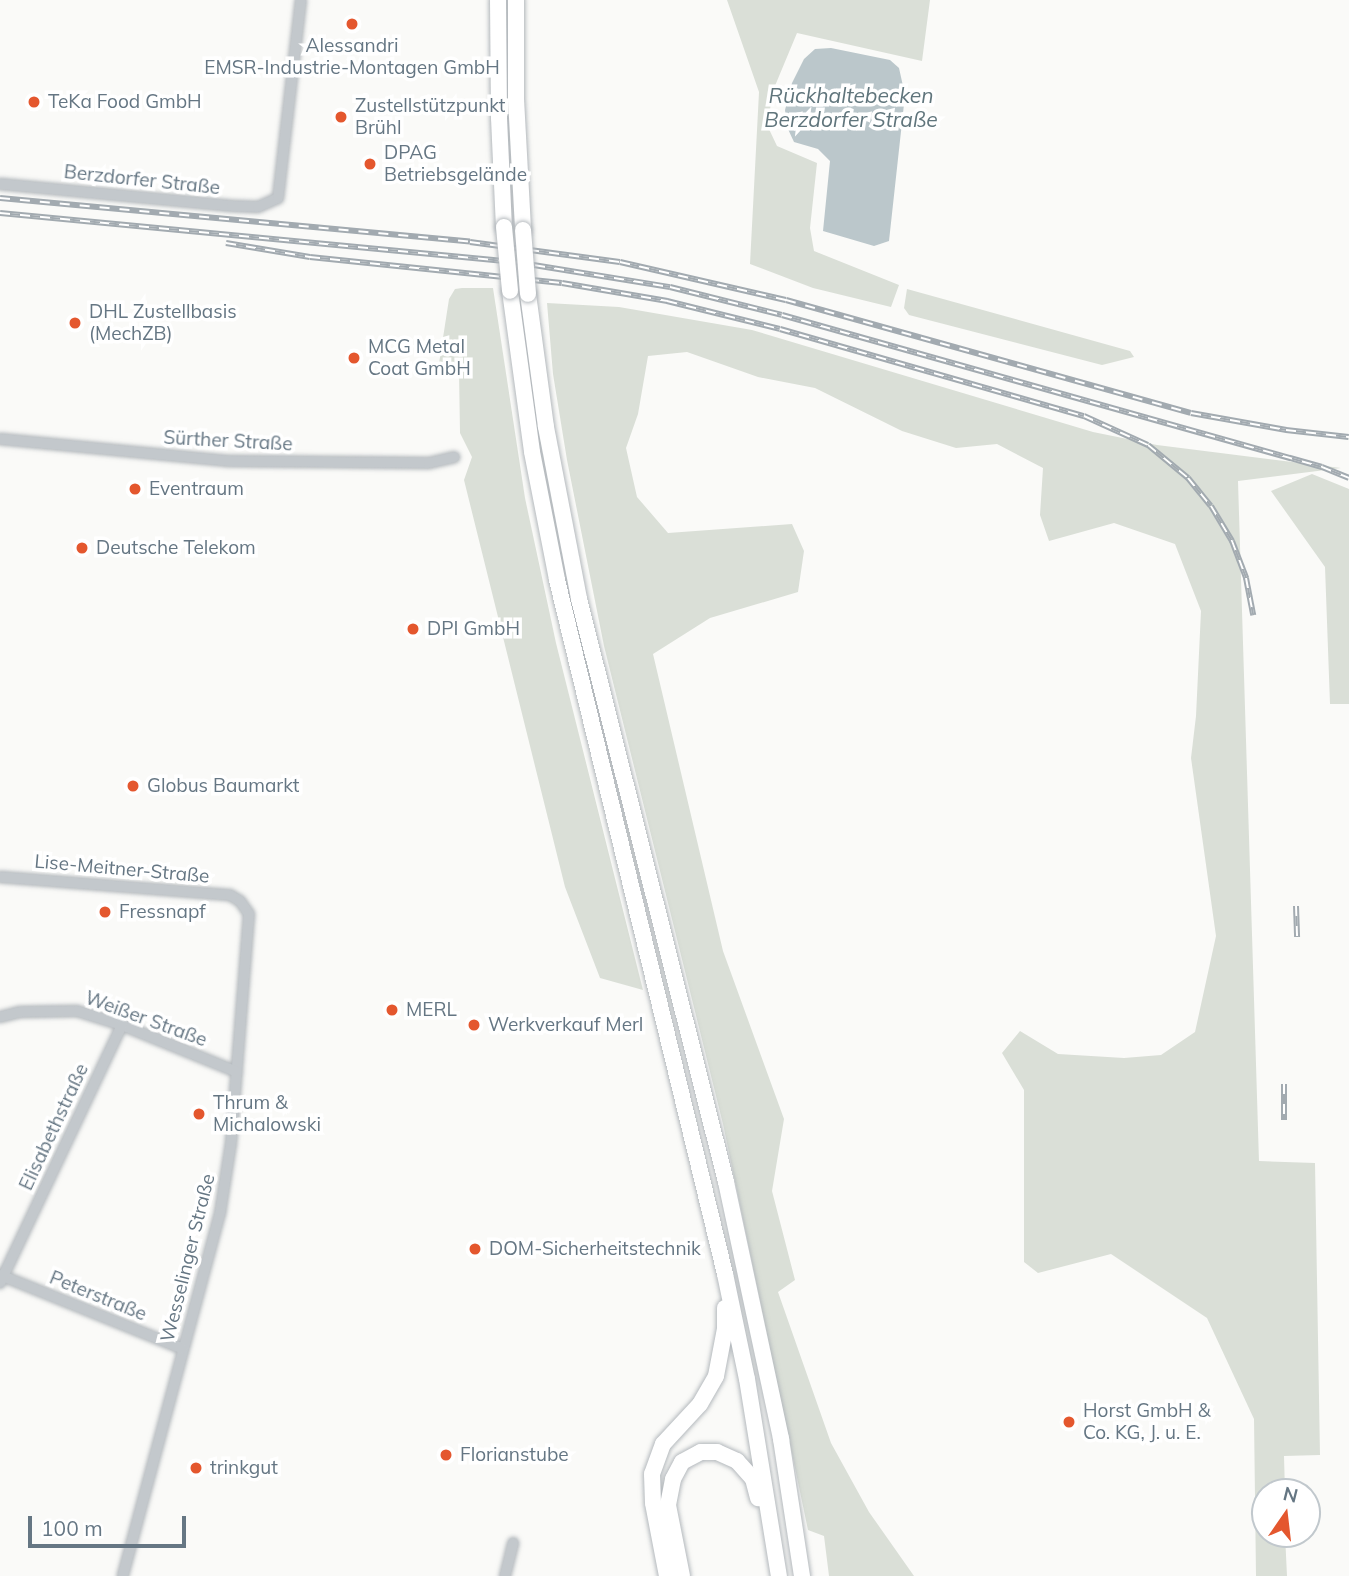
<!DOCTYPE html>
<meta charset="utf-8">
<style>
body{margin:0}
#map{position:relative;width:1349px;height:1576px;overflow:hidden;background:#fafaf8;font-family:Mulish,sans-serif}
div>[style]{position:absolute}
.green>*{inset:0;background:#dadfd7}
.water>*{inset:0;background:#bbc7cb}
.roads{filter:drop-shadow(0 0 2px #b4b9bd) drop-shadow(0 0 2px #b4b9bd)}
.minor>*{height:10px;margin:-5px;padding:0 5px;transform-origin:5px;border-radius:5px;background:#c3c8cc}
.highway>*{height:16px;margin:-8px;padding:0 8px;transform-origin:8px;border-radius:8px;background:#fff}
.rail>*{height:6px;margin-top:-3px;transform-origin:0;background:repeating-linear-gradient(90deg,#fff 0 10px,#a2aab0 0 20px);box-sizing:border-box;border-block:2px solid #a2aab0}
.bridges{filter:drop-shadow(0 0 2px #b4b9bd) drop-shadow(0 0 2px #b4b9bd)}
.highway-bridge>*{height:16px;margin:-8px;padding:0 8px;transform-origin:8px;border-radius:8px;background:#fff}
.dots>*{width:19px;height:19px;translate:-50% -50%;box-sizing:border-box;border:4px solid #fff;border-radius:50%}
span{translate:-50% -50%;white-space:nowrap;text-align:center;line-height:1.15;-webkit-text-stroke:7px #fff;paint-order:stroke}
.poi-label{font-size:19px;color:#657683}
.left{translate:0 -50%;text-align:left}
.street-label{font-size:19px;color:#657683}
.water-label{font-size:21px;color:#60757c;font-style:italic}
.north{position:absolute;left:1251px;top:1478px;width:70px;height:70px;box-sizing:border-box;background:#fff;border:2px solid #c1c8cd;border-radius:50%;rotate:14deg;font-size:19px;font-weight:700;line-height:28px;text-align:center;color:#657683}
.north::after{content:'';display:block;margin:auto;width:24px;height:32px;background:#e4572e;clip-path:polygon(50% 0,100% 100%,50% 72%,0 100%)}
.scale{position:absolute;left:28px;top:1516px;width:158px;height:32px;box-sizing:border-box;border:4px solid #657683;border-top:0;padding-left:9px;font-size:21px;line-height:24px;white-space:nowrap;color:#657683;-webkit-text-stroke:5px #fff;paint-order:stroke}
</style>
<div id="map">
<div class="green">
<i style="clip-path:polygon(727px 0,930px 0,922px 61px,797px 33px,772px 93px,768px 127px,777px 146px,817px 163px,810px 228px,814px 251px,899px 285px,891px 307px,813px 288px,750px 264px,759px 92px)"></i>
<i style="clip-path:polygon(462px 288px,493px 288px,525px 498px,556px 643px,643px 990px,600px 978px,565px 887px,464px 480px,472px 457px,460px 433px,459px 371px,438px 370px,449px 299px,455px 289px)"></i>
<i style="clip-path:polygon(907px 289px,1130px 351px,1134px 357px,1102px 365px,909px 315px,904px 308px)"></i>
<i style="clip-path:polygon(547px 303px,619px 307px,752px 330px,1093px 432px,1157px 445px,1341px 468px,1238px 481px,1259px 1161px,1315px 1163px,1320px 1455px,1284px 1456px,1285px 1492px,1265px 1492px,1265px 1534px,1285px 1534px,1287px 1576px,1256px 1576px,1254px 1419px,1207px 1318px,1111px 1254px,1038px 1273px,1024px 1262px,1024px 1090px,1002px 1053px,1020px 1031px,1058px 1054px,1124px 1058px,1161px 1055px,1195px 1032px,1216px 936px,1191px 758px,1196px 716px,1201px 611px,1175px 544px,1114px 523px,1049px 541px,1040px 515px,1043px 468px,997px 444px,956px 448px,902px 431px,815px 388px,758px 377px,687px 352px,648px 356px,638px 414px,626px 448px,637px 497px,668px 533px,792px 524px,804px 551px,798px 592px,710px 618px,653px 654px,723px 951px,784px 1119px,772px 1191px,795px 1280px,778px 1292px,831px 1443px,869px 1512px,914px 1576px,829px 1576px,824px 1536px,808px 1530px,723px 1124px,604px 646px,567px 460px,553px 374px)"></i>
<i style="clip-path:polygon(1312px 474px,1349px 489px,1349px 704px,1330px 704px,1325px 567px,1271px 491px)"></i>
</div>
<div class="water">
<i style="clip-path:polygon(831px 48px,890px 60px,899px 68px,905px 95px,889px 241px,874px 246px,823px 231px,830px 161px,818px 149px,794px 142px,787px 127px,785px 110px,792px 83px,804px 59px,815px 49px)"></i>
</div>
<div class="roads">
<div class="minor">
<i style="left:0;top:184px;width:233px;rotate:5.4deg"></i>
<i style="left:232px;top:206px;width:26px;rotate:2deg"></i>
<i style="left:258px;top:207px;width:22px;rotate:-24deg"></i>
<i style="left:278px;top:198px;width:199px;rotate:-83.4deg"></i>
<i style="left:0;top:439px;width:228px;rotate:5.5deg"></i>
<i style="left:227px;top:461px;width:202px;rotate:0.6deg"></i>
<i style="left:429px;top:463px;width:26px;rotate:-13deg"></i>
<i style="left:0;top:877px;width:231px;rotate:4.5deg"></i>
<i style="left:230px;top:895px;width:12px;rotate:31deg"></i>
<i style="left:240px;top:901px;width:16px;rotate:55deg"></i>
<i style="left:249px;top:914px;width:230px;rotate:94.5deg"></i>
<i style="left:231px;top:1143px;width:71px;rotate:98.9deg"></i>
<i style="left:220px;top:1213px;width:376px;rotate:105deg"></i>
<i style="left:0;top:1017px;width:21px;rotate:-14deg"></i>
<i style="left:20px;top:1012px;width:57px;rotate:-1deg"></i>
<i style="left:77px;top:1011px;width:47px;rotate:17.3deg"></i>
<i style="left:122px;top:1025px;width:124px;rotate:22.2deg"></i>
<i style="left:0;top:1275px;width:197px;rotate:22deg"></i>
<i style="left:0;top:1283px;width:285px;rotate:-64.7deg"></i>
<i style="left:505px;top:1576px;width:34px;rotate:-76deg"></i>
</div>
<div class="highway">
<i style="left:498px;top:0;width:118px;rotate:89.5deg"></i>
<i style="left:499px;top:118px;width:109px;rotate:87.4deg"></i>
<i style="left:516px;top:0;width:99px;rotate:90deg"></i>
<i style="left:516px;top:99px;width:131px;rotate:86.9deg"></i>
<i style="left:510px;top:291px;width:162px;rotate:82.2deg"></i>
<i style="left:532px;top:452px;width:130px;rotate:78.9deg"></i>
<i style="left:557px;top:580px;width:714px;rotate:76.39deg"></i>
<i style="left:725px;top:1274px;width:107px;rotate:78.2deg"></i>
<i style="left:747px;top:1379px;width:200px;rotate:80.8deg"></i>
<i style="left:528px;top:294px;width:134px;rotate:82.3deg"></i>
<i style="left:546px;top:427px;width:175px;rotate:79.1deg"></i>
<i style="left:579px;top:599px;width:601px;rotate:75.85deg"></i>
<i style="left:726px;top:1182px;width:263px;rotate:77.9deg"></i>
<i style="left:781px;top:1439px;width:139px;rotate:81.3deg"></i>
<i style="left:667px;top:1576px;width:74px;rotate:-100.9deg"></i>
<i style="left:653px;top:1503px;width:29px;rotate:-92deg"></i>
<i style="left:652px;top:1474px;width:32px;rotate:-70deg"></i>
<i style="left:663px;top:1444px;width:54px;rotate:-47.2deg"></i>
<i style="left:700px;top:1404px;width:32px;rotate:-60deg"></i>
<i style="left:716px;top:1376px;width:48px;rotate:-79.2deg"></i>
<i style="left:725px;top:1329px;width:21px;rotate:-90deg"></i>
<i style="left:682px;top:1576px;width:72px;rotate:-101.2deg"></i>
<i style="left:668px;top:1505px;width:26px;rotate:-79deg"></i>
<i style="left:673px;top:1479px;width:19px;rotate:-62deg"></i>
<i style="left:682px;top:1462px;width:21px;rotate:-28deg"></i>
<i style="left:701px;top:1452px;width:16px"></i>
<i style="left:717px;top:1452px;width:22px;rotate:24deg"></i>
<i style="left:737px;top:1461px;width:24px;rotate:48deg"></i>
<i style="left:753px;top:1479px;width:20px;rotate:75deg"></i>
</div>
</div>
<div class="rail">
<i style="left:0;top:198px;width:472px;rotate:5.3deg"></i>
<i style="left:470px;top:242px;width:151px;rotate:7.6deg"></i>
<i style="left:620px;top:262px;width:170px;rotate:12.9deg"></i>
<i style="left:786px;top:300px;width:420px;rotate:15.6deg"></i>
<i style="left:1191px;top:413px;width:97px;rotate:10.1deg"></i>
<i style="left:1286px;top:430px;width:63px;rotate:6.3deg"></i>
<i style="left:0;top:213px;width:517px;rotate:5.44deg"></i>
<i style="left:515px;top:262px;width:157px;rotate:9.2deg"></i>
<i style="left:670px;top:287px;width:115px;rotate:14deg"></i>
<i style="left:782px;top:315px;width:561px;rotate:15.72deg"></i>
<i style="left:1322px;top:467px;width:29px;rotate:22deg"></i>
<i style="left:226px;top:243px;width:85px;rotate:9.5deg"></i>
<i style="left:310px;top:257px;width:253px;rotate:5.9deg"></i>
<i style="left:562px;top:283px;width:107px;rotate:9.7deg"></i>
<i style="left:667px;top:301px;width:116px;rotate:13.9deg"></i>
<i style="left:780px;top:329px;width:316px;rotate:16deg"></i>
<i style="left:1084px;top:416px;width:70px;rotate:24.4deg"></i>
<i style="left:1148px;top:445px;width:52px;rotate:39.5deg"></i>
<i style="left:1188px;top:478px;width:36px;rotate:51deg"></i>
<i style="left:1211px;top:506px;width:41px;rotate:59deg"></i>
<i style="left:1232px;top:541px;width:40px;rotate:69deg"></i>
<i style="left:1246px;top:578px;width:38px;rotate:79deg"></i>
<i style="left:1296px;top:906px;width:31px;rotate:88deg"></i>
<i style="left:1284px;top:1084px;width:36px;rotate:90deg"></i>
</div>
<div class="bridges">
<div class="highway-bridge">
<i style="left:504px;top:227px;width:64px;rotate:84.6deg"></i>
<i style="left:523px;top:230px;width:64px;rotate:85.5deg"></i>
</div>
</div>
<div class="dots">
<i style="left:352px;top:24px;background:#e4572e"></i>
<i style="left:34px;top:102px;background:#e4572e"></i>
<i style="left:341px;top:117px;background:#e4572e"></i>
<i style="left:370px;top:164px;background:#e4572e"></i>
<i style="left:75px;top:323px;background:#e4572e"></i>
<i style="left:354px;top:358px;background:#e4572e"></i>
<i style="left:135px;top:489px;background:#e4572e"></i>
<i style="left:82px;top:548px;background:#e4572e"></i>
<i style="left:413px;top:629px;background:#e4572e"></i>
<i style="left:133px;top:786px;background:#e4572e"></i>
<i style="left:105px;top:912px;background:#e4572e"></i>
<i style="left:392px;top:1010px;background:#e4572e"></i>
<i style="left:474px;top:1025px;background:#e4572e"></i>
<i style="left:199px;top:1114px;background:#e4572e"></i>
<i style="left:475px;top:1249px;background:#e4572e"></i>
<i style="left:1069px;top:1422px;background:#e4572e"></i>
<i style="left:446px;top:1455px;background:#e4572e"></i>
<i style="left:196px;top:1468px;background:#e4572e"></i>
</div>
<div class="poi-label">
<span style="left:352px;top:57px">Alessandri<br>EMSR-Industrie-Montagen GmbH</span>
<span class="left" style="left:48px;top:102px">TeKa Food GmbH</span>
<span class="left" style="left:355px;top:117px">Zustellstützpunkt<br>Brühl</span>
<span class="left" style="left:384px;top:164px">DPAG<br>Betriebsgelände</span>
<span class="left" style="left:89px;top:323px">DHL Zustellbasis<br>(MechZB)</span>
<span class="left" style="left:368px;top:358px">MCG Metal<br>Coat GmbH</span>
<span class="left" style="left:149px;top:489px">Eventraum</span>
<span class="left" style="left:96px;top:548px">Deutsche Telekom</span>
<span class="left" style="left:427px;top:629px">DPI GmbH</span>
<span class="left" style="left:147px;top:786px">Globus Baumarkt</span>
<span class="left" style="left:119px;top:912px">Fressnapf</span>
<span class="left" style="left:406px;top:1010px">MERL</span>
<span class="left" style="left:488px;top:1025px">Werkverkauf Merl</span>
<span class="left" style="left:213px;top:1114px">Thrum &amp;<br>Michalowski</span>
<span class="left" style="left:489px;top:1249px">DOM-Sicherheitstechnik</span>
<span class="left" style="left:1083px;top:1422px">Horst GmbH &amp;<br>Co. KG, J. u. E.</span>
<span class="left" style="left:460px;top:1455px">Florianstube</span>
<span class="left" style="left:210px;top:1468px">trinkgut</span>
</div>
<div class="street-label">
<span style="left:142px;top:180px;rotate:6deg">Berzdorfer Straße</span>
<span style="left:228px;top:441px;rotate:3deg">Sürther Straße</span>
<span style="left:122px;top:869px;rotate:5deg">Lise-Meitner-Straße</span>
<span style="left:146px;top:1019px;rotate:20deg">Weißer Straße</span>
<span style="left:54px;top:1127px;rotate:-65deg">Elisabethstraße</span>
<span style="left:188px;top:1258px;rotate:-76deg">Wesselinger Straße</span>
<span style="left:98px;top:1296px;rotate:22deg">Peterstraße</span>
</div>
<div class="water-label">
<span style="left:851px;top:107px">Rückhaltebecken<br>Berzdorfer Straße</span>
</div>
<div class="north">N</div>
<div class="scale">100 m</div>
</div>
